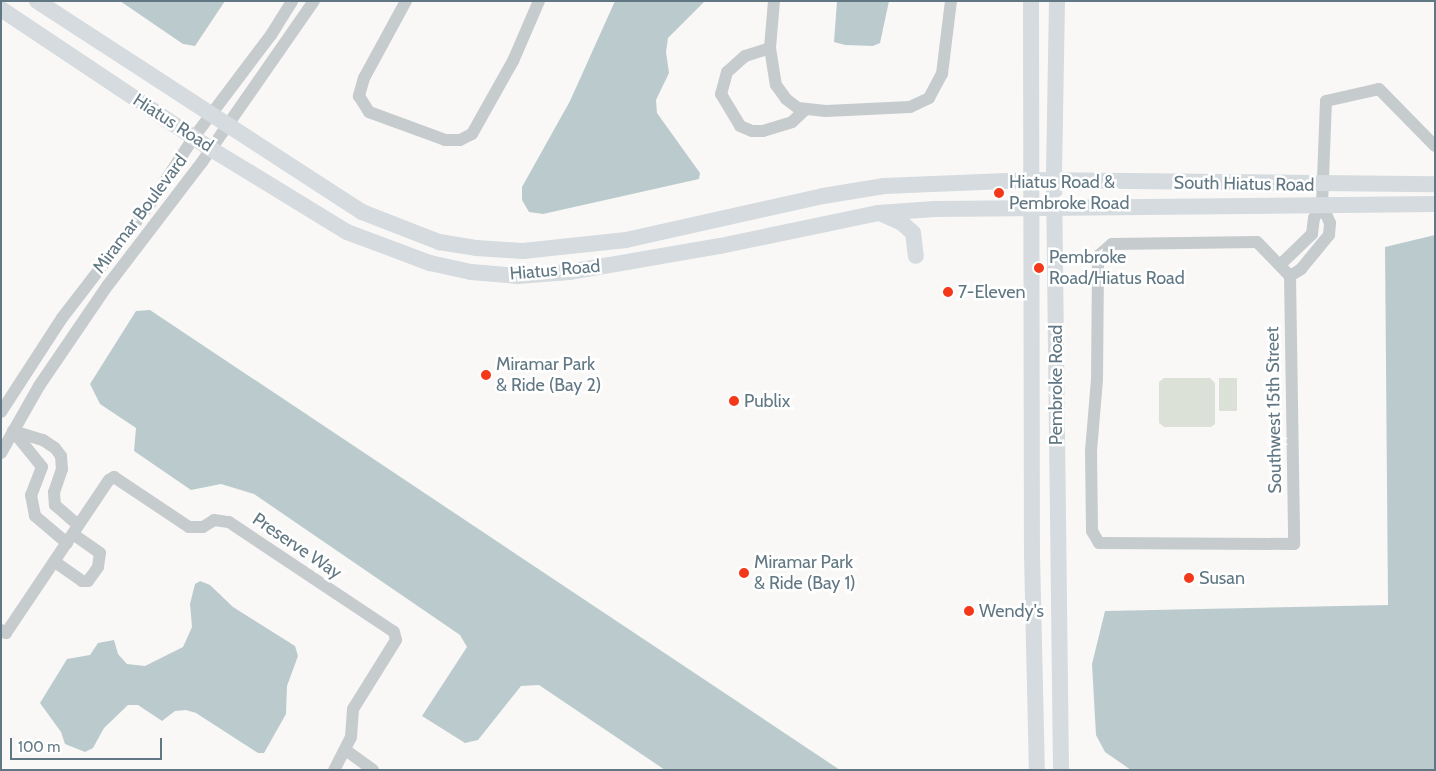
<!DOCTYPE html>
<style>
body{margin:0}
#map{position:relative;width:1436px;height:771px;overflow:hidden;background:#f9f8f6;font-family:Cabin,sans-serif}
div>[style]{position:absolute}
.green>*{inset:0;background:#dbe1d6;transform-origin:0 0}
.water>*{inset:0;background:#bbcbcd}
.minor>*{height:12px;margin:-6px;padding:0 6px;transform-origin:6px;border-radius:6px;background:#c6cbce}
.major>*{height:16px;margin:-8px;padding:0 8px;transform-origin:8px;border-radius:8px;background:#d5dbde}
.dots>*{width:14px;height:14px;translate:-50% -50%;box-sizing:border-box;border:2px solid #fff;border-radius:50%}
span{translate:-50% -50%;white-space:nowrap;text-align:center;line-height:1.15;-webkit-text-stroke:5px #fff;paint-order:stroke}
.street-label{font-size:18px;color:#617884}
.poi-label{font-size:18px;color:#617884}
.left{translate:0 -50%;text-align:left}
.frame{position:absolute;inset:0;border:2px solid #617884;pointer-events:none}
.scale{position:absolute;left:10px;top:738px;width:152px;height:22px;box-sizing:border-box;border:2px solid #617884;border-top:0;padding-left:6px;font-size:15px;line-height:18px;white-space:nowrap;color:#617884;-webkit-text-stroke:4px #fff;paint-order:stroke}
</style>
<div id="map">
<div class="green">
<i style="clip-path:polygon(1164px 378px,1210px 378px,1215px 383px,1215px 424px,1211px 427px,1164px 427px,1159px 423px,1159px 382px)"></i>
<i style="left:1219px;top:378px;width:18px;height:33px"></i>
</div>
<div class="water">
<i style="clip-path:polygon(120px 1px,225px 1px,195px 46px,183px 44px)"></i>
<i style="clip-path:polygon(615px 1px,705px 1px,668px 38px,666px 52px,669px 73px,656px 100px,657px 113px,700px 173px,699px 179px,543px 214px,529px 212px,522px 200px,522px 187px,570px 101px)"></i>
<i style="clip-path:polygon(837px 1px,889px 1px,880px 43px,873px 46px,845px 45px,834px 42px)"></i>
<i style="clip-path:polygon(1435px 235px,1435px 770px,1131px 770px,1105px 752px,1096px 735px,1092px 664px,1105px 611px,1388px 605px,1385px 247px)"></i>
<i style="clip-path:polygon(150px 310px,840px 770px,665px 770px,539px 685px,521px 686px,478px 740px,465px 743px,422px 716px,467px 647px,460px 635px,254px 494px,221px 484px,191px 490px,134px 451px,136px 428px,100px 404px,90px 384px,136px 311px)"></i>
<i style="clip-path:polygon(200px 581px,210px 585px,233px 607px,295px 646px,298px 656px,287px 686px,286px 714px,264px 753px,258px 753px,196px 713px,186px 710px,175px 711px,162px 721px,138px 705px,128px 705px,104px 728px,93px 748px,85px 752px,65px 744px,61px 732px,40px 703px,67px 659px,90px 655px,98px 643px,114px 640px,118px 654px,127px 664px,145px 666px,183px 647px,192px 627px,190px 604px,195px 584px)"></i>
</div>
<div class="minor">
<i style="left:406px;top:1px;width:88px;rotate:118.6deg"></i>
<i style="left:364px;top:78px;width:19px;rotate:106deg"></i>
<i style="left:359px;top:96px;width:19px;rotate:58deg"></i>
<i style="left:369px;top:112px;width:81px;rotate:20.2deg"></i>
<i style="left:445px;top:140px;width:15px"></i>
<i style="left:460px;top:140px;width:13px;rotate:-27deg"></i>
<i style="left:472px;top:134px;width:84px;rotate:-60.7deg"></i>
<i style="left:513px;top:61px;width:65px;rotate:-66.6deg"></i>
<i style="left:774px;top:1px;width:47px;rotate:94.9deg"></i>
<i style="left:770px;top:48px;width:37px;rotate:81deg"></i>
<i style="left:776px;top:85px;width:17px;rotate:54deg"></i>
<i style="left:786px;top:99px;width:15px;rotate:37deg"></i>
<i style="left:798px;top:108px;width:28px;rotate:6deg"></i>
<i style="left:826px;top:111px;width:84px;rotate:-2.7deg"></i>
<i style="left:910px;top:107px;width:21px;rotate:-25deg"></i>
<i style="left:929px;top:98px;width:27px;rotate:-62deg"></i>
<i style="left:942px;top:74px;width:74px;rotate:-83deg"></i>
<i style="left:770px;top:48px;width:26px;rotate:162deg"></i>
<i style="left:745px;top:56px;width:24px;rotate:138deg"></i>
<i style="left:727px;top:72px;width:23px;rotate:105deg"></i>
<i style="left:721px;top:94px;width:37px;rotate:59deg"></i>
<i style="left:740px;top:126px;width:13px;rotate:23deg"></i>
<i style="left:752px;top:131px;width:11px"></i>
<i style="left:763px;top:131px;width:30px;rotate:-17deg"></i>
<i style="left:792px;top:122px;width:16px;rotate:-43deg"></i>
<i style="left:1257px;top:242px;width:47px;rotate:45.9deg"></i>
<i style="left:1290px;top:276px;width:268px;rotate:89.1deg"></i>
<i style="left:1294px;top:544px;width:195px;rotate:-179.7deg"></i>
<i style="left:1099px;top:543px;width:14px;rotate:-120deg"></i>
<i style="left:1092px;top:531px;width:80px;rotate:-90.7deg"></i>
<i style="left:1091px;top:451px;width:72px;rotate:-85.2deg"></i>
<i style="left:1097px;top:379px;width:123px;rotate:-89.5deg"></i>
<i style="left:1098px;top:256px;width:18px;rotate:-41deg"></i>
<i style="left:1112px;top:244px;width:145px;rotate:-0.8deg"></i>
<i style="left:1281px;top:264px;width:43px;rotate:-44.1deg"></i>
<i style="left:1312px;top:234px;width:16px;rotate:-83deg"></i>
<i style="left:1314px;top:218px;width:15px;rotate:-58deg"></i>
<i style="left:1322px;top:205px;width:104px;rotate:-87.8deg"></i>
<i style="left:1326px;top:101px;width:54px;rotate:-12.8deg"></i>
<i style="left:1379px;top:89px;width:80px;rotate:45.5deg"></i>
<i style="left:1290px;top:276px;width:13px;rotate:-32deg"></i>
<i style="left:1301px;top:269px;width:44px;rotate:-50.5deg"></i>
<i style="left:1329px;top:235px;width:12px;rotate:-85deg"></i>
<i style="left:1330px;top:223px;width:20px;rotate:-114deg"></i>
<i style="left:1px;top:412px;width:112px;rotate:-57deg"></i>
<i style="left:62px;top:318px;width:148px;rotate:-52.4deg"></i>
<i style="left:152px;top:201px;width:77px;rotate:-56.7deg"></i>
<i style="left:194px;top:137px;width:128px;rotate:-53deg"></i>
<i style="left:271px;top:35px;width:40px;rotate:-58deg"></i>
<i style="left:13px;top:431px;width:46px;rotate:51.1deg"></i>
<i style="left:42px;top:467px;width:30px;rotate:111deg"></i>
<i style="left:31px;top:495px;width:21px;rotate:79deg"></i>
<i style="left:35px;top:516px;width:42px;rotate:40.2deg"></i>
<i style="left:13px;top:431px;width:31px;rotate:17deg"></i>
<i style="left:43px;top:440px;width:14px;rotate:34deg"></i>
<i style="left:55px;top:448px;width:10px;rotate:53deg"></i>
<i style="left:61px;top:456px;width:13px;rotate:86deg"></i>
<i style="left:62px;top:469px;width:24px;rotate:109deg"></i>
<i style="left:54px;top:492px;width:13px;rotate:86deg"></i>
<i style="left:55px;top:505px;width:30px;rotate:41deg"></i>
<i style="left:1px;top:453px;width:77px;rotate:-60.4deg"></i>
<i style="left:39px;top:386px;width:122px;rotate:-55.7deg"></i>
<i style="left:108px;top:285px;width:155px;rotate:-52.6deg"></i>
<i style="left:202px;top:162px;width:196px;rotate:-55.2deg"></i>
<i style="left:55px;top:562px;width:33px;rotate:35deg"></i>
<i style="left:82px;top:581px;width:6px"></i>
<i style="left:88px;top:581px;width:17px;rotate:-54deg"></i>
<i style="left:98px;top:567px;width:14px;rotate:-82deg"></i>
<i style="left:100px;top:553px;width:33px;rotate:-145deg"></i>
<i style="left:1px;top:630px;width:6px;rotate:31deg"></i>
<i style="left:6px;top:633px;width:184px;rotate:-56.1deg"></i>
<i style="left:109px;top:480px;width:6px;rotate:-31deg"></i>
<i style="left:114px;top:477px;width:90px;rotate:33.7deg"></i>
<i style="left:189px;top:527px;width:14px"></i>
<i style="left:203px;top:527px;width:13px;rotate:-32deg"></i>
<i style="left:214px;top:520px;width:15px;rotate:8deg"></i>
<i style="left:229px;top:522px;width:198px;rotate:33.7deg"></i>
<i style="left:394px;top:632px;width:8px;rotate:76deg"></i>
<i style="left:396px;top:640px;width:81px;rotate:121.9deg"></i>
<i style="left:353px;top:709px;width:28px;rotate:94deg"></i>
<i style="left:351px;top:737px;width:37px;rotate:117deg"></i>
<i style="left:347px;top:751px;width:32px;rotate:36deg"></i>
</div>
<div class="major">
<i style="left:37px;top:1px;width:387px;rotate:33deg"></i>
<i style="left:362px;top:212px;width:83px;rotate:21.3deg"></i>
<i style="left:439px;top:242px;width:37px;rotate:9deg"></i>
<i style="left:476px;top:248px;width:47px;rotate:3.7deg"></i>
<i style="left:523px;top:251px;width:104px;rotate:-6.1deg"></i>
<i style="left:626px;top:240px;width:202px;rotate:-12.6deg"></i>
<i style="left:823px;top:196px;width:62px;rotate:-9.3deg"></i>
<i style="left:884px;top:186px;width:147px;rotate:-2.3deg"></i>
<i style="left:1031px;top:180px;width:404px;rotate:0.6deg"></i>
<i style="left:1031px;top:1px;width:554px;rotate:89.9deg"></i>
<i style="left:1032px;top:555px;width:215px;rotate:88.7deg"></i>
<i style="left:1057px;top:1px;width:179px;rotate:91deg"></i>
<i style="left:1054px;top:180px;width:590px;rotate:89.32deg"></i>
<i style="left:1px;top:9px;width:252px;rotate:33.7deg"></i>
<i style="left:211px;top:149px;width:159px;rotate:31.4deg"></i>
<i style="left:347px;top:232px;width:89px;rotate:20.5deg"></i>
<i style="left:430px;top:263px;width:42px;rotate:12.4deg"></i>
<i style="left:471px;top:272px;width:47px;rotate:4.9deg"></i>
<i style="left:518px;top:276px;width:51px;rotate:-4.5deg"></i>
<i style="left:569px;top:272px;width:153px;rotate:-9.8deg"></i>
<i style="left:720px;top:246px;width:161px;rotate:-11.8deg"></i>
<i style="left:878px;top:213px;width:57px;rotate:-4deg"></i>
<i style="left:935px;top:209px;width:500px;rotate:-0.57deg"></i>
<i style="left:882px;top:214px;width:22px;rotate:24deg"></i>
<i style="left:902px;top:223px;width:15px;rotate:42deg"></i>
<i style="left:913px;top:233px;width:23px;rotate:83deg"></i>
</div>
<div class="dots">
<i style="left:999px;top:193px;background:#f4381a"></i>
<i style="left:1039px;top:268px;background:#f4381a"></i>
<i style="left:948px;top:292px;background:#f4381a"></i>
<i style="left:486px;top:375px;background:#f4381a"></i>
<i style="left:734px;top:401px;background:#f4381a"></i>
<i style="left:744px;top:573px;background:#f4381a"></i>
<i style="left:1189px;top:578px;background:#f4381a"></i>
<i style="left:969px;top:611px;background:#f4381a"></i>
</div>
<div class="street-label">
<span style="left:173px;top:123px;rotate:33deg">Hiatus Road</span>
<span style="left:1244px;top:184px;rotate:1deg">South Hiatus Road</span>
<span style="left:140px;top:214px;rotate:-53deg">Miramar Boulevard</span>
<span style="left:555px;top:270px;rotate:-5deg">Hiatus Road</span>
<span style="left:1056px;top:385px;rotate:-90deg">Pembroke Road</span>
<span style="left:1274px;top:410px;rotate:-91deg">Southwest 15th Street</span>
<span style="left:297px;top:546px;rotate:34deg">Preserve Way</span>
</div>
<div class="poi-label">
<span class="left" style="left:1009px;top:193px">Hiatus Road &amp;<br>Pembroke Road</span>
<span class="left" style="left:1049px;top:268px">Pembroke<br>Road/Hiatus Road</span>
<span class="left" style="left:958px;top:292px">7-Eleven</span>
<span class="left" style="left:496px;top:375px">Miramar Park<br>&amp; Ride (Bay 2)</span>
<span class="left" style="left:744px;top:401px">Publix</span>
<span class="left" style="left:754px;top:573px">Miramar Park<br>&amp; Ride (Bay 1)</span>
<span class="left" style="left:1199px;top:578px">Susan</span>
<span class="left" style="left:979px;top:611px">Wendy's</span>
</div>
<div class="frame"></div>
<div class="scale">100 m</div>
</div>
